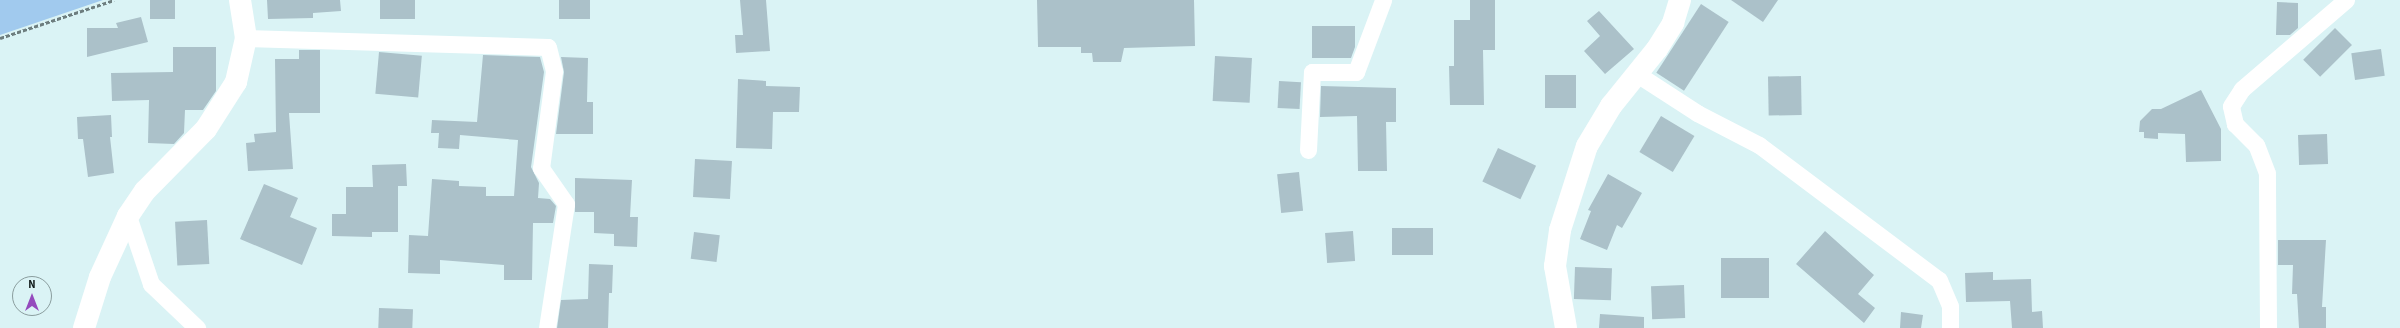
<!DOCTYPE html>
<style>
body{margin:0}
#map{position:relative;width:2400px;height:328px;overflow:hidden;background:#daf3f5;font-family:"Source Sans 3",sans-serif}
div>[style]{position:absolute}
.water>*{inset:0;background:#a1caee}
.building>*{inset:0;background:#abc1c9;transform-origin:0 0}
.path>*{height:2.5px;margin-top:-1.25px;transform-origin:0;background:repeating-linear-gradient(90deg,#6d7d7e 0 4px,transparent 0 6px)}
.street>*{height:17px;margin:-8.5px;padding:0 8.5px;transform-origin:8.5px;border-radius:8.5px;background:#fff}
.secondary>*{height:22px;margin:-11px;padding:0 11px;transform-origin:11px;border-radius:11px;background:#fff}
span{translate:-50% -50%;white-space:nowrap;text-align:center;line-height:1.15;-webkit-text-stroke:4px #daf3f5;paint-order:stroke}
.north{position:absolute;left:12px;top:276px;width:40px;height:40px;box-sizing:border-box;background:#daf3f5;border:1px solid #8a9d9e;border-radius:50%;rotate:0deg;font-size:11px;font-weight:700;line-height:16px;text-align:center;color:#121c1c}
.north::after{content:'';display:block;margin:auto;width:14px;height:18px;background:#944bbd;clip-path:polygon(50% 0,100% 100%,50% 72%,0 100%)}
</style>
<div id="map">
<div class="water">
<i style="clip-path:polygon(0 0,103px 0,0 35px)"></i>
</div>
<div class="building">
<i style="left:150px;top:0;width:25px;height:19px"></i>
<i style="clip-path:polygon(267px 0,340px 0,341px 11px,313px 13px,313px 18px,268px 19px)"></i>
<i style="left:380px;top:0;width:35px;height:19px"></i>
<i style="left:559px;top:0;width:31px;height:19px"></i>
<i style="clip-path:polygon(740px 0,766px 0,770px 51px,736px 53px,735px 35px,743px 35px)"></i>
<i style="clip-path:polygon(1037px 0,1194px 0,1195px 46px,1124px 48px,1121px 62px,1093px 62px,1092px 53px,1081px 53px,1081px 47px,1038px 47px)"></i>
<i style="clip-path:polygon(1470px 0,1495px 0,1495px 50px,1483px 50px,1484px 105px,1450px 105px,1449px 66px,1454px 66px,1454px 20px,1470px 20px)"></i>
<i style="clip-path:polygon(1731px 0,1778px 0,1763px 22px)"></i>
<i style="clip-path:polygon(2277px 2px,2298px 3px,2298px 28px,2290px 35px,2276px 35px)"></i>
<i style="left:1701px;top:4px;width:33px;height:82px;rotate:33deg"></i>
<i style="clip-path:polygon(1599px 11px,1634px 49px,1605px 74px,1584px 51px,1600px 36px,1587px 21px)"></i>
<i style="clip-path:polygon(141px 17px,148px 42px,87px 57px,87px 28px,118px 28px,116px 23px)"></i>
<i style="clip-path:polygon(1312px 26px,1355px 26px,1355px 47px,1351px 58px,1312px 58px)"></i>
<i style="left:2335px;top:28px;width:24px;height:45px;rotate:45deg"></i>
<i style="clip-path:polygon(173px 47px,216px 47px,216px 91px,203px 110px,185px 110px,184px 133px,174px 144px,148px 143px,149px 100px,112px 101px,111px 73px,173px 72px)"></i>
<i style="left:2381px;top:49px;width:27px;height:30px;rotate:82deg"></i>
<i style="clip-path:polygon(299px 50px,320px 50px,320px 113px,289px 113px,293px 169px,248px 171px,246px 143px,255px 142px,254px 134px,276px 132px,275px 59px,299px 59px)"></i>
<i style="left:379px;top:52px;width:43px;height:42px;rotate:5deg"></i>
<i style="clip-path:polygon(483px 55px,540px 57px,544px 72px,531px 167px,539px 183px,538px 198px,550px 199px,556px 206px,553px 223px,533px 223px,532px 280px,504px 280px,504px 265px,440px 260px,440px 274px,408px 273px,409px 235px,428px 236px,432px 179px,459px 181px,459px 186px,486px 187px,486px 196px,514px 196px,518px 140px,460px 135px,459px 149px,438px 148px,439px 133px,431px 133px,432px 120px,477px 122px)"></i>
<i style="left:1215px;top:56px;width:37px;height:45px;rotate:3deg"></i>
<i style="clip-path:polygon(561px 57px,588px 58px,587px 102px,593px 102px,593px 134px,556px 134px,564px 72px)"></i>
<i style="left:1545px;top:75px;width:31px;height:33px"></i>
<i style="left:1801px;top:76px;width:39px;height:33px;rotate:89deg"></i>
<i style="clip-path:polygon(738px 79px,766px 81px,766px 86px,800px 87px,799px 112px,773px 112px,772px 149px,736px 148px)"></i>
<i style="left:1279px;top:81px;width:22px;height:27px;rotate:3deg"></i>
<i style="clip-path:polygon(1321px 86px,1396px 88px,1396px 122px,1386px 122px,1387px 171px,1358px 171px,1357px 116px,1320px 117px)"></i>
<i style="clip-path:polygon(2201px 90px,2221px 129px,2221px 161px,2186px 162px,2185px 134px,2158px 133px,2158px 139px,2144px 138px,2144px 132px,2139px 132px,2140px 121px,2152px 109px,2161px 109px)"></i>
<i style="clip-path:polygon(111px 115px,112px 137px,110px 137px,114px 173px,88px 177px,83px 139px,78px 139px,77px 117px)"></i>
<i style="left:1661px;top:116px;width:39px;height:42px;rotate:31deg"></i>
<i style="left:2327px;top:134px;width:30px;height:29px;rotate:88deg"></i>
<i style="left:1498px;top:148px;width:42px;height:37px;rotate:25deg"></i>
<i style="left:695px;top:159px;width:37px;height:38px;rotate:3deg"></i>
<i style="clip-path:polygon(406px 164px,407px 186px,398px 186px,398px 232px,372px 232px,372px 237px,332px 236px,332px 214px,346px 214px,346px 187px,373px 187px,372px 165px)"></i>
<i style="left:1299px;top:172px;width:39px;height:22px;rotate:84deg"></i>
<i style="clip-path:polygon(1608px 174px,1642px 193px,1622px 228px,1617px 225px,1607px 250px,1580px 239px,1591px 211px,1588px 210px)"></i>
<i style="clip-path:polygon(575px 178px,632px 180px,630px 217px,638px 217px,637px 247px,614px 246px,614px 234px,594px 233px,594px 212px,575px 212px)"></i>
<i style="clip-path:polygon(264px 184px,298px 198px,290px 217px,317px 228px,302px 265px,240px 239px)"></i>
<i style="left:207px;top:220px;width:44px;height:32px;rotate:87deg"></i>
<i style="left:1392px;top:228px;width:41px;height:27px"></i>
<i style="left:1353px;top:231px;width:30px;height:28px;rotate:86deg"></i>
<i style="clip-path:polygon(1825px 231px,1874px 275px,1858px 294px,1875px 308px,1864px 323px,1796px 264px)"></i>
<i style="left:694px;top:232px;width:26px;height:27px;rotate:7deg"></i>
<i style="clip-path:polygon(2278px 240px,2326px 240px,2322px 307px,2326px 307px,2326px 328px,2299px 328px,2297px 294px,2292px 294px,2293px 265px,2278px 265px)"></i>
<i style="left:1721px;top:258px;width:48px;height:40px"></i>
<i style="clip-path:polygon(589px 264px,613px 265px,612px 293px,609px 293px,608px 328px,557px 328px,561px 300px,588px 299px)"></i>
<i style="left:1575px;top:267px;width:37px;height:32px;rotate:2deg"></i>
<i style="clip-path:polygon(1993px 272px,1993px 280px,2031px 279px,2032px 312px,2042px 311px,2043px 328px,2012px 328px,2010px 301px,1966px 302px,1965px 273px)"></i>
<i style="left:1684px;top:285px;width:33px;height:33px;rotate:88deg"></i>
<i style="left:379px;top:308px;width:34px;height:20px;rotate:2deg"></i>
<i style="clip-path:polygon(1901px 312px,1923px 315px,1921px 328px,1900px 328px)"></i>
<i style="clip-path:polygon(1600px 314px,1644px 317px,1644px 328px,1599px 328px)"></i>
</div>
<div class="path">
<i style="left:0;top:38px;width:120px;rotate:-18.4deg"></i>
</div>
<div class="street">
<i style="left:246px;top:38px;width:302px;rotate:1.7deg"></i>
<i style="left:548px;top:47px;width:25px;rotate:76deg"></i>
<i style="left:554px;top:71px;width:98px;rotate:97.6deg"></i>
<i style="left:541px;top:168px;width:44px;rotate:55.2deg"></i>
<i style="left:566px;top:204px;width:125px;rotate:98.7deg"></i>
<i style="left:1637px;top:74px;width:72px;rotate:33deg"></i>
<i style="left:1697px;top:113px;width:70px;rotate:27.3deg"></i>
<i style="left:1759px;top:145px;width:225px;rotate:36.9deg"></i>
<i style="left:1939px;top:280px;width:28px;rotate:67deg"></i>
<i style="left:1950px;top:306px;width:22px;rotate:90deg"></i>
<i style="left:1308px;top:150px;width:78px;rotate:-87.1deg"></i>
<i style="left:1312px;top:72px;width:44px"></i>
<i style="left:1356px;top:72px;width:77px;rotate:-69.4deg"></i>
<i style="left:128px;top:216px;width:72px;rotate:71.3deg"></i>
<i style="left:151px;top:284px;width:64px;rotate:43.7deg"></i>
<i style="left:2268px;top:328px;width:155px;rotate:-90.4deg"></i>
<i style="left:2267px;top:173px;width:30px;rotate:-111deg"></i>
<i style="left:2256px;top:145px;width:30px;rotate:-135deg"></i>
<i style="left:2235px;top:124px;width:18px;rotate:-103deg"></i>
<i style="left:2231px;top:106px;width:20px;rotate:-57deg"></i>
<i style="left:2242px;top:89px;width:137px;rotate:-40.6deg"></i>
</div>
<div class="secondary">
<i style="left:84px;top:328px;width:53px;rotate:-72.6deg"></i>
<i style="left:100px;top:277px;width:67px;rotate:-65.3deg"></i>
<i style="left:128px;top:216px;width:30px;rotate:-56deg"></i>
<i style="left:145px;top:191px;width:87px;rotate:-45.5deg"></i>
<i style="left:206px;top:129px;width:56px;rotate:-57.4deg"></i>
<i style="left:236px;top:82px;width:45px;rotate:-77.2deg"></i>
<i style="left:246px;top:38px;width:38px;rotate:-99deg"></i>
<i style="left:1566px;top:328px;width:63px;rotate:-100.1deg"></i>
<i style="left:1555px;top:266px;width:36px;rotate:-82deg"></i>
<i style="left:1560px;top:230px;width:88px;rotate:-72.2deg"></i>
<i style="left:1587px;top:146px;width:47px;rotate:-59deg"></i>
<i style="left:1611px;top:106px;width:73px;rotate:-51.1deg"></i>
<i style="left:1657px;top:49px;width:31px;rotate:-58deg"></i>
<i style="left:1673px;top:23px;width:24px;rotate:-73deg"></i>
</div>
<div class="north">N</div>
</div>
